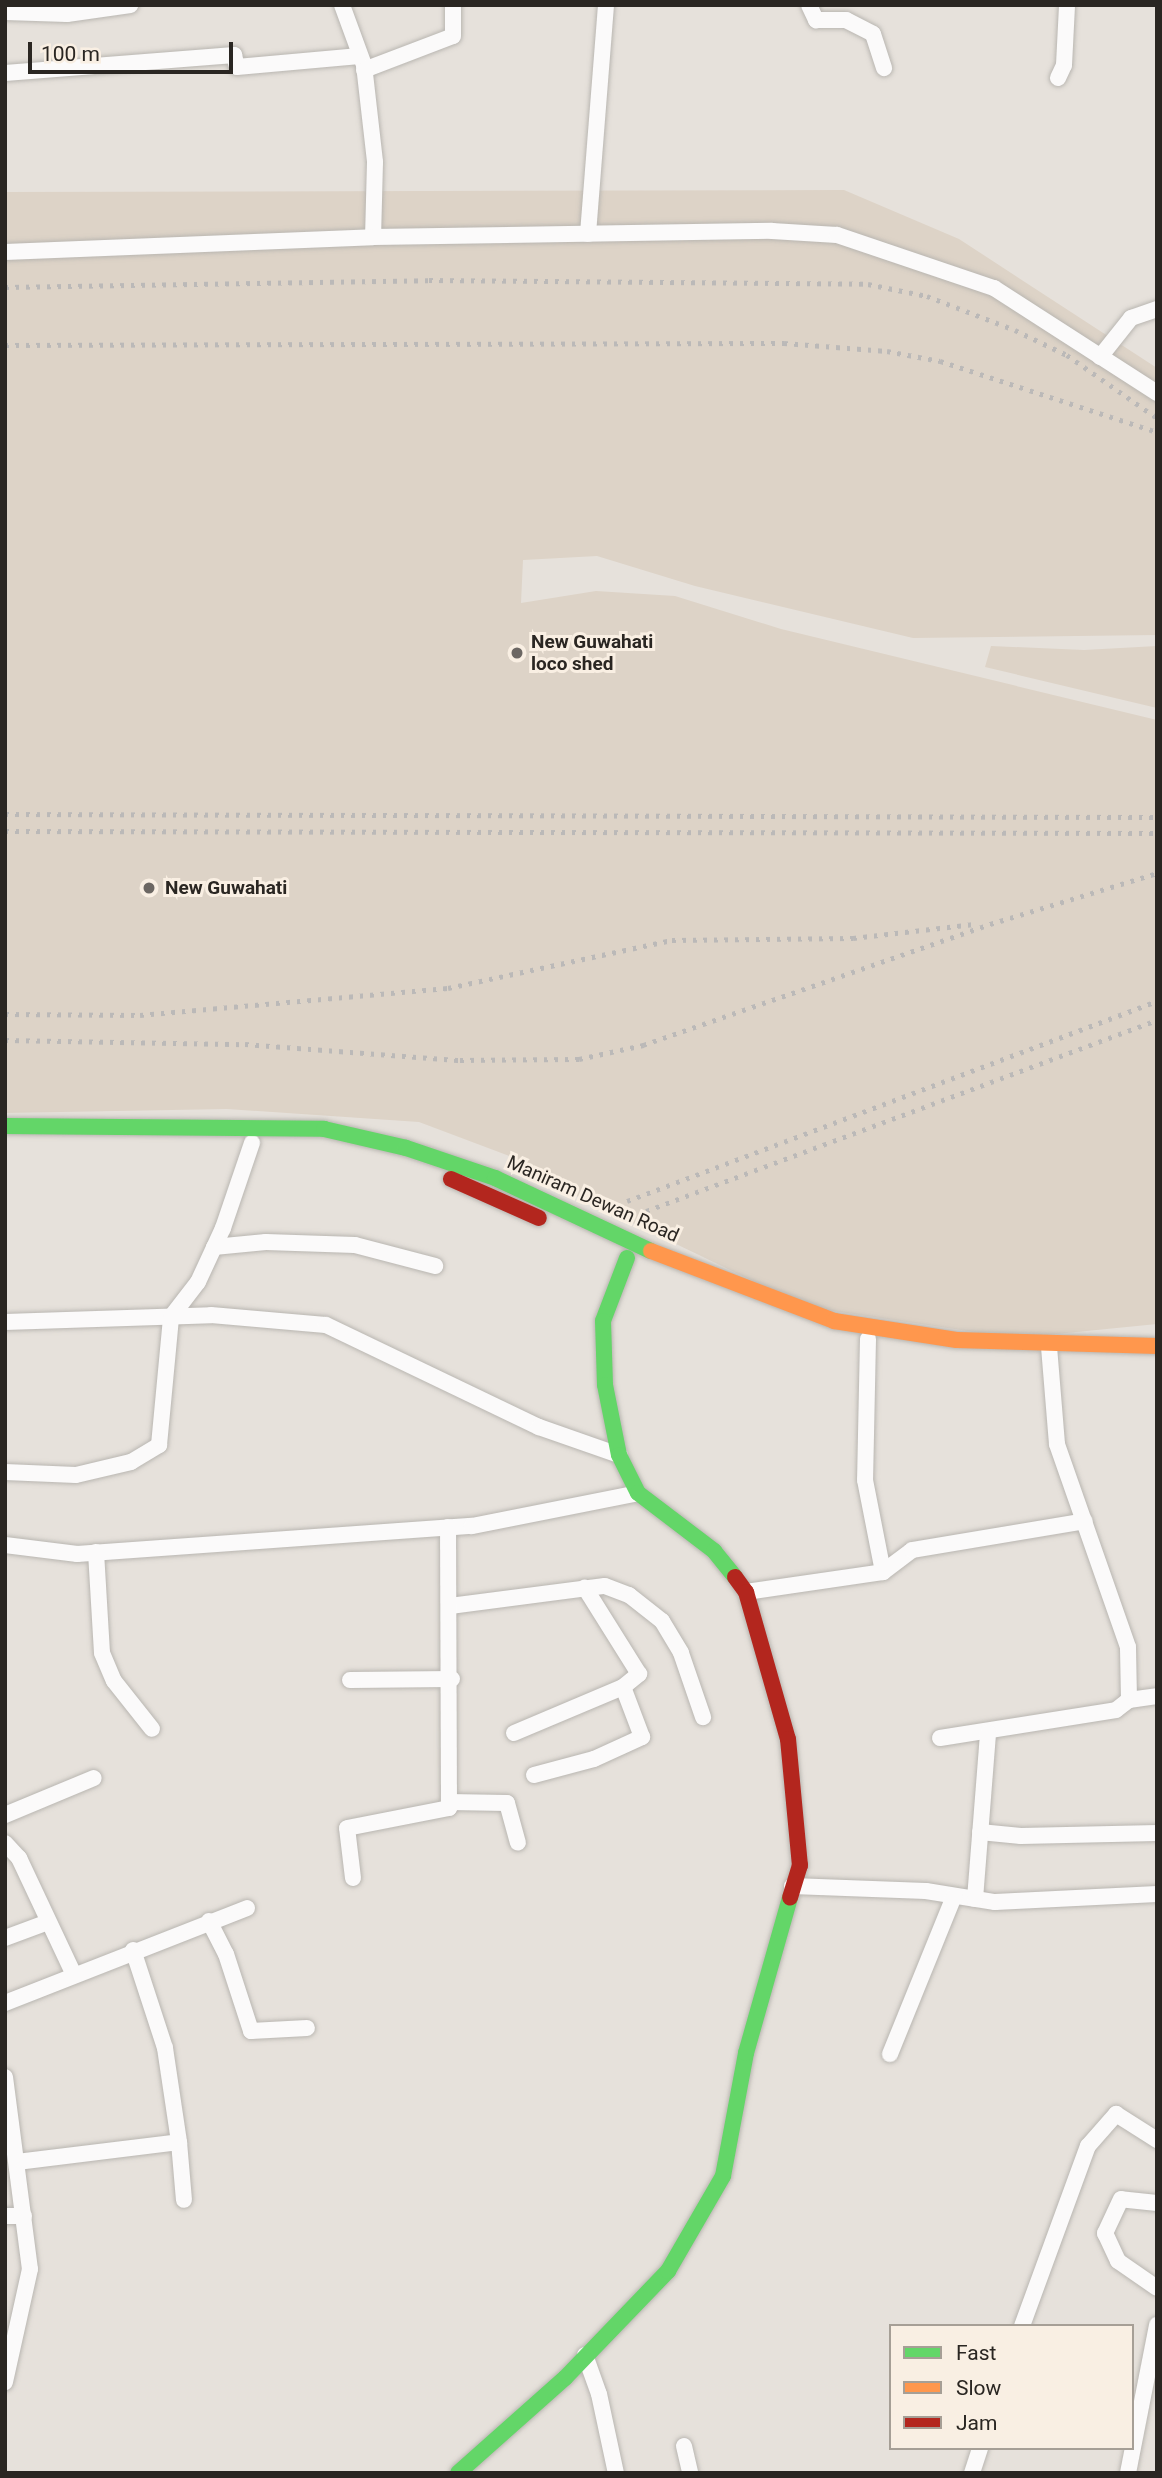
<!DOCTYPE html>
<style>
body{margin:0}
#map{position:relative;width:1162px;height:2478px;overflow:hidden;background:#e6e1db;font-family:Roboto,sans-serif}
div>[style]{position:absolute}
.built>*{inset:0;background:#ddd3c7}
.roads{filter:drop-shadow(0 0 2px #b9b6b1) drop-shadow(0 0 2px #b9b6b1)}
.street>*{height:16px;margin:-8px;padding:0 8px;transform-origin:8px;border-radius:8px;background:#fbfafa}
.fast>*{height:16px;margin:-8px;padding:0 8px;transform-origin:8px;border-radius:8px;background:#63d668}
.slow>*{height:16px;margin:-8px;padding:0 8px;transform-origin:8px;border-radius:8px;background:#ff974d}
.jam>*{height:16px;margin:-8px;padding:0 8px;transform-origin:8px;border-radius:8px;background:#b3261e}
.rail>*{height:4.5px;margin-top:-2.25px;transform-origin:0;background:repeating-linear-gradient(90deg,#bbb9b8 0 3.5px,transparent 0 10.5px)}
.dots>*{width:19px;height:19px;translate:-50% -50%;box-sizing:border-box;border:4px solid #f9efe3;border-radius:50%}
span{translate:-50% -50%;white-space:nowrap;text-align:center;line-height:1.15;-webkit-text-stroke:6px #f9efe3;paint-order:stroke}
.poi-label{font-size:19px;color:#2a2622;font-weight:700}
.left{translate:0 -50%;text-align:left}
.street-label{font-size:19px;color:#2a2622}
.frame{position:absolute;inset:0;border:7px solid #2a2622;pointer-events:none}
.legend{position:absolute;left:889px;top:2324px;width:245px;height:126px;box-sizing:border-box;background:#f9efe3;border:2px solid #a69f96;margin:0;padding:9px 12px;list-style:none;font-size:21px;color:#2a2622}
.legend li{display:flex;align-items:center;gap:14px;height:35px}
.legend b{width:35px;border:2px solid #a69f96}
.scale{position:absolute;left:28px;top:42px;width:205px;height:32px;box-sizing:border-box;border:4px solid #2a2622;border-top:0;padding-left:9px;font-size:21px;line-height:24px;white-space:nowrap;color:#2a2622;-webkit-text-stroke:5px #f9efe3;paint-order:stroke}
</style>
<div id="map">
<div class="built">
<i style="clip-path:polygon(844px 190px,959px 239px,1157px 368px,1157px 635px,913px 638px,695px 586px,597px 556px,523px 560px,521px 603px,596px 591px,675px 596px,781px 629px,1157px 720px,1157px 1324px,1015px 1338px,807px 1307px,568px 1192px,512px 1157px,419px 1122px,227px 1109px,5px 1113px,5px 192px)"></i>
<i style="clip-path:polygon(991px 646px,1084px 650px,1157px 646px,1157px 708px,985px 667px)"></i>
</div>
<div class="roads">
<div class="street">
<i style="left:342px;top:5px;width:64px;rotate:69.9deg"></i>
<i style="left:364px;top:65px;width:98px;rotate:83.5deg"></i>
<i style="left:375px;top:162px;width:75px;rotate:91.5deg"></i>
<i style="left:809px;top:5px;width:17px;rotate:65deg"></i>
<i style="left:816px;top:20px;width:30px"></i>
<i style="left:846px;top:20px;width:30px;rotate:27deg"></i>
<i style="left:873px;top:34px;width:36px;rotate:72deg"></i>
<i style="left:5px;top:12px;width:62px;rotate:1.8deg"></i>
<i style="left:67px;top:14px;width:64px;rotate:-8.1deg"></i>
<i style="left:364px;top:70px;width:95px;rotate:-20.9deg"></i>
<i style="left:453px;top:36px;width:31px;rotate:-90deg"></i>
<i style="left:5px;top:73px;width:230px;rotate:-4.5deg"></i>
<i style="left:234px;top:55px;width:12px;rotate:76deg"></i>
<i style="left:237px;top:67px;width:123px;rotate:-5.1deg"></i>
<i style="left:1058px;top:78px;width:14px;rotate:-65deg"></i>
<i style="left:1064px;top:65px;width:60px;rotate:-87.1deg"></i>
<i style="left:588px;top:234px;width:230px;rotate:-85.5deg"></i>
<i style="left:5px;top:252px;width:368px;rotate:-2.3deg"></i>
<i style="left:373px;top:237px;width:399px;rotate:-0.9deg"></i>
<i style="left:772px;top:231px;width:65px;rotate:3.5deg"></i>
<i style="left:837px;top:235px;width:166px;rotate:18.7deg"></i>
<i style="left:994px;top:288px;width:194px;rotate:32.8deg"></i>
<i style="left:1100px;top:357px;width:50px;rotate:-51.5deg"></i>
<i style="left:1131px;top:318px;width:28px;rotate:-19deg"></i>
<i style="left:214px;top:1247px;width:52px;rotate:-5.5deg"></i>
<i style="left:266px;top:1242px;width:89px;rotate:1.9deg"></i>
<i style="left:355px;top:1245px;width:83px;rotate:14.7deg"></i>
<i style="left:5px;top:1322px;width:206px;rotate:-1.9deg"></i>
<i style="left:211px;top:1315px;width:115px;rotate:5deg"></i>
<i style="left:326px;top:1325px;width:236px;rotate:25.6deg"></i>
<i style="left:539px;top:1427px;width:85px;rotate:19.3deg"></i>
<i style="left:868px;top:1339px;width:141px;rotate:91.2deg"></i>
<i style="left:865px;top:1480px;width:94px;rotate:78.9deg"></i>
<i style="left:5px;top:1472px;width:71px;rotate:2.4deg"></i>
<i style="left:76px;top:1475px;width:57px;rotate:-13.3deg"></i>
<i style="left:131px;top:1462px;width:33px;rotate:-31deg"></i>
<i style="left:159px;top:1445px;width:129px;rotate:-84.6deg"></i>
<i style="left:171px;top:1317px;width:44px;rotate:-52.4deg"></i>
<i style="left:198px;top:1282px;width:60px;rotate:-65.2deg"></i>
<i style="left:223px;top:1228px;width:90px;rotate:-71.2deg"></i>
<i style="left:5px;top:1545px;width:73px;rotate:7.1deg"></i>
<i style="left:77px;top:1554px;width:396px;rotate:-4.1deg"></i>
<i style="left:472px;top:1526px;width:169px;rotate:-11.2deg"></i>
<i style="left:96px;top:1552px;width:101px;rotate:86.6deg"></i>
<i style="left:102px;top:1653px;width:30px;rotate:67deg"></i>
<i style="left:114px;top:1681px;width:61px;rotate:51.6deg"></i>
<i style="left:746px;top:1592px;width:138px;rotate:-8.3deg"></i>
<i style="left:883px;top:1572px;width:36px;rotate:-37deg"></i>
<i style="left:912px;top:1550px;width:175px;rotate:-9.5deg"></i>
<i style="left:450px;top:1606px;width:156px;rotate:-7.4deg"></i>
<i style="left:605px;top:1586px;width:26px;rotate:21deg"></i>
<i style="left:629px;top:1595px;width:42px;rotate:38.2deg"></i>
<i style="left:662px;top:1621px;width:37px;rotate:59deg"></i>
<i style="left:681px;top:1653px;width:68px;rotate:71deg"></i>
<i style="left:350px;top:1680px;width:102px;rotate:-0.6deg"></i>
<i style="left:1129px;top:1700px;width:28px;rotate:-8deg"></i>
<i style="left:514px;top:1733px;width:118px;rotate:-22.9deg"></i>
<i style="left:623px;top:1687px;width:21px;rotate:-39deg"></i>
<i style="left:639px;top:1674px;width:102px;rotate:-122.1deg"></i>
<i style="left:940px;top:1738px;width:178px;rotate:-9deg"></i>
<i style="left:1116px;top:1710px;width:16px;rotate:-38deg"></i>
<i style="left:1129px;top:1700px;width:53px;rotate:-91.1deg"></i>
<i style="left:1128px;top:1647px;width:215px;rotate:-109.3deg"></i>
<i style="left:1057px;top:1444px;width:98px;rotate:-94.7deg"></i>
<i style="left:534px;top:1775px;width:62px;rotate:-14.9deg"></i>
<i style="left:594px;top:1759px;width:53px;rotate:-24.6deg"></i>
<i style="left:642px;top:1737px;width:53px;rotate:-110.8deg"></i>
<i style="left:449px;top:1802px;width:58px;rotate:1deg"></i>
<i style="left:507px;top:1803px;width:41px;rotate:74.6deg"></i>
<i style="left:5px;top:1815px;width:96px;rotate:-22.6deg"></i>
<i style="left:980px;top:1832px;width:41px;rotate:5.6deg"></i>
<i style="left:1021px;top:1836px;width:136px;rotate:-1.3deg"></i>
<i style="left:5px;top:1843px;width:21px;rotate:47deg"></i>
<i style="left:19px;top:1858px;width:129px;rotate:64.8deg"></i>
<i style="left:353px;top:1878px;width:50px;rotate:-96.8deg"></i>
<i style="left:347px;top:1828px;width:104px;rotate:-11.1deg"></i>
<i style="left:449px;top:1808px;width:281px;rotate:-90.2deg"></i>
<i style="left:792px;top:1886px;width:134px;rotate:2.1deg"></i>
<i style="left:926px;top:1891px;width:70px;rotate:9.1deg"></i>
<i style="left:995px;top:1902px;width:162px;rotate:-2.8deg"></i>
<i style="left:975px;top:1899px;width:167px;rotate:-85.5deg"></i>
<i style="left:209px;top:1921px;width:37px;rotate:63deg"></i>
<i style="left:226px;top:1954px;width:81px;rotate:72deg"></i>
<i style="left:251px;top:2031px;width:56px;rotate:-3.1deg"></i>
<i style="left:5px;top:1938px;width:46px;rotate:-20.4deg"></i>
<i style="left:133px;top:1950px;width:103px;rotate:71.9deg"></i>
<i style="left:165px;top:2048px;width:95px;rotate:81.5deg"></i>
<i style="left:5px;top:2003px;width:260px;rotate:-21.4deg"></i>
<i style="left:890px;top:2054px;width:170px;rotate:-67.9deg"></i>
<i style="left:5px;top:2077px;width:194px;rotate:82.6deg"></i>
<i style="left:30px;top:2269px;width:116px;rotate:102.5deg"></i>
<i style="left:17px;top:2162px;width:163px;rotate:-7deg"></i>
<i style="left:179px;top:2142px;width:58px;rotate:85.1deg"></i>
<i style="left:1157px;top:2203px;width:36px;rotate:-174deg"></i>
<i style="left:1121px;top:2199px;width:38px;rotate:115deg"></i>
<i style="left:1105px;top:2233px;width:31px;rotate:65deg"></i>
<i style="left:1118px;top:2261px;width:47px;rotate:34.7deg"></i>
<i style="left:5px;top:2216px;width:19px"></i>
<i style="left:1022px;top:2326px;width:192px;rotate:-69.9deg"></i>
<i style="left:1088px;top:2146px;width:43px;rotate:-48.8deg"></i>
<i style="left:1116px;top:2114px;width:49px;rotate:32.4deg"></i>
<i style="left:585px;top:2355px;width:41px;rotate:70.3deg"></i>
<i style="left:599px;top:2394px;width:81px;rotate:77.9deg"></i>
<i style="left:684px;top:2446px;width:28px;rotate:77deg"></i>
<i style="left:972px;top:2473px;width:26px;rotate:-72deg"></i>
<i style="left:1128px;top:2473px;width:151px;rotate:-78.9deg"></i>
</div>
<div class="fast">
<i style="left:5px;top:1126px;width:319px;rotate:0.5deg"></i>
<i style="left:324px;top:1129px;width:84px;rotate:13deg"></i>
<i style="left:406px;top:1148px;width:94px;rotate:18.6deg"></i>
<i style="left:495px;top:1178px;width:172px;rotate:25.1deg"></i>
<i style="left:627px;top:1258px;width:67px;rotate:110.9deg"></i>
<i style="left:603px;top:1321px;width:64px;rotate:88.2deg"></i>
<i style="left:605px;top:1385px;width:71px;rotate:78.7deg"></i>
<i style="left:619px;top:1455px;width:42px;rotate:63.4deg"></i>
<i style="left:638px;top:1493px;width:96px;rotate:37.3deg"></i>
<i style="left:714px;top:1551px;width:33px;rotate:51deg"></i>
<i style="left:458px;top:2473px;width:143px;rotate:-41.6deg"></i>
<i style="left:565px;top:2378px;width:149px;rotate:-46.1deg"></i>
<i style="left:668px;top:2271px;width:110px;rotate:-59.9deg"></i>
<i style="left:723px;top:2176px;width:125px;rotate:-79.4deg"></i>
<i style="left:746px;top:2053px;width:161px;rotate:-74.2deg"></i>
</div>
<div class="slow">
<i style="left:651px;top:1251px;width:196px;rotate:20.9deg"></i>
<i style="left:834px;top:1321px;width:124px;rotate:8.8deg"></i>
<i style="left:957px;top:1340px;width:200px;rotate:1.7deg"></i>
</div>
<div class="jam">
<i style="left:451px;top:1179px;width:96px;rotate:23.9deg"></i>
<i style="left:735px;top:1577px;width:19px;rotate:54deg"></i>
<i style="left:746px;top:1592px;width:153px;rotate:74.1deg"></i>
<i style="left:788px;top:1739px;width:127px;rotate:84.6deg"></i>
<i style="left:800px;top:1865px;width:34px;rotate:107deg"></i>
</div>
</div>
<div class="rail">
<i style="left:5px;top:287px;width:424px;rotate:-0.9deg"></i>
<i style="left:429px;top:280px;width:439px;rotate:0.5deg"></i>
<i style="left:868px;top:284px;width:60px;rotate:11.5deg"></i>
<i style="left:927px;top:296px;width:94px;rotate:21.1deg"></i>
<i style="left:1015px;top:330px;width:58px;rotate:25.7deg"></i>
<i style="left:1067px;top:355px;width:110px;rotate:35deg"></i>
<i style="left:5px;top:345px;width:779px;rotate:-0.15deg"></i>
<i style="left:784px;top:343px;width:103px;rotate:4.4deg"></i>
<i style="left:887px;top:351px;width:54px;rotate:10.7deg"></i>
<i style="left:940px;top:361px;width:228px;rotate:18.1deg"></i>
<i style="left:5px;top:814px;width:1152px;rotate:0.15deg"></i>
<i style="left:5px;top:831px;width:1152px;rotate:0.1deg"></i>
<i style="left:5px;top:1014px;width:135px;rotate:0.4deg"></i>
<i style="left:140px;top:1015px;width:309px;rotate:-5deg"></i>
<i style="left:448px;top:988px;width:229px;rotate:-12.1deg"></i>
<i style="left:672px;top:940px;width:181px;rotate:-0.6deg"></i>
<i style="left:853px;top:938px;width:122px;rotate:-6.6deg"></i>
<i style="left:5px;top:1040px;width:240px;rotate:1deg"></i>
<i style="left:245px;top:1044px;width:216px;rotate:4.3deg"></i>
<i style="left:460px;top:1060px;width:119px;rotate:-0.5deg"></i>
<i style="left:579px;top:1059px;width:66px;rotate:-12.3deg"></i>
<i style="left:643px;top:1045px;width:378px;rotate:-19.2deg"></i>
<i style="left:1000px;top:921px;width:164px;rotate:-17deg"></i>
<i style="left:627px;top:1201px;width:566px;rotate:-20.67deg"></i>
<i style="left:646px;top:1211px;width:546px;rotate:-20.49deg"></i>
</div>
<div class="dots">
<i style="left:517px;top:653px;background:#6c6763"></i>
<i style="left:149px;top:888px;background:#6c6763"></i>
</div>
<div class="poi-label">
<span class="left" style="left:531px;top:653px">New Guwahati<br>loco shed</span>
<span class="left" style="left:165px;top:888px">New Guwahati</span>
</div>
<div class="street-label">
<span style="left:593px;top:1199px;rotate:24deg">Maniram Dewan Road</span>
</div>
<div class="frame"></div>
<ul class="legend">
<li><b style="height:9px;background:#63d668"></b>Fast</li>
<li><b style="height:9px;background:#ff974d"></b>Slow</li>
<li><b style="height:9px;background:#b3261e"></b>Jam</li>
</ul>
<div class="scale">100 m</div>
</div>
